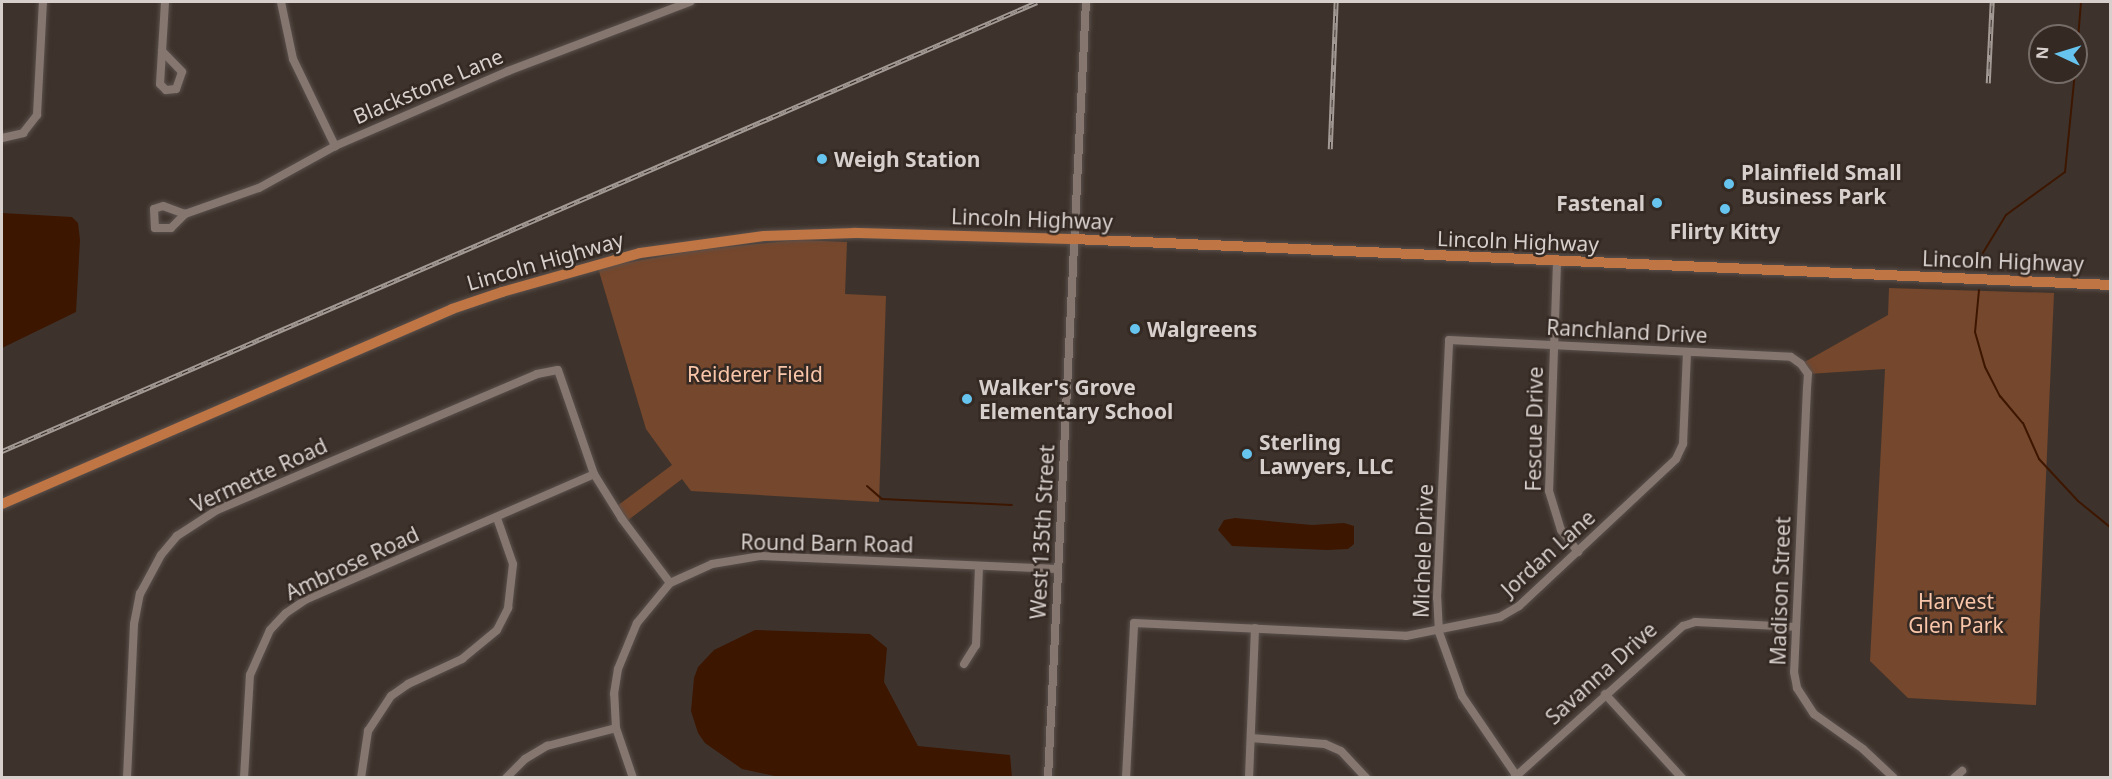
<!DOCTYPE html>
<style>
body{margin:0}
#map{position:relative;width:2112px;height:779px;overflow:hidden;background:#3e332c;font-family:"Noto Sans",sans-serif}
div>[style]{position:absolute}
.green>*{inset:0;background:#75472c}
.water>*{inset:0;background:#3d1600}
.stream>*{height:2px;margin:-1px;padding:0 1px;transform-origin:1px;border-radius:1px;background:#3d1600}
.roads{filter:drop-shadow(0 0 2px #5a504c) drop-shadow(0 0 2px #5a504c)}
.minor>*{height:8px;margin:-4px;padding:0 4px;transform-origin:4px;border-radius:4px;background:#857770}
.major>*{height:10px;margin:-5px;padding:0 5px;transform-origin:5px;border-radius:5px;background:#bf7544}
.rail>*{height:4.5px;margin-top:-2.25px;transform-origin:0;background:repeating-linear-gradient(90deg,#342923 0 7px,#a39a95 0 14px);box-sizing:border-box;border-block:2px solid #a39a95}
.dots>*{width:16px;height:16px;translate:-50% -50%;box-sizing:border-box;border:3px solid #342923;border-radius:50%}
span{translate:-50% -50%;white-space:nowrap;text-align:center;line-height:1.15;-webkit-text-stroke:5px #342923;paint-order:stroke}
.street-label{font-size:21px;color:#d7cfcc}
.poi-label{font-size:21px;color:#d7cfcc;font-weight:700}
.left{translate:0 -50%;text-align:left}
.right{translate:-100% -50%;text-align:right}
.park-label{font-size:21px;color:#fac6a9}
.frame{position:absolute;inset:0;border:3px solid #d7cfcc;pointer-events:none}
.north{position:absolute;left:2028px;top:24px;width:60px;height:60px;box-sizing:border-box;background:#342923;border:2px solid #756b67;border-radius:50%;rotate:274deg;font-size:16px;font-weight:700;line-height:24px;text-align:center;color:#d7cfcc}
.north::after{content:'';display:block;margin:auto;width:21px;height:27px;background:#66c4ef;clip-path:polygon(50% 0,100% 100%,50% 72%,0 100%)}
</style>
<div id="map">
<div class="green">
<i style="clip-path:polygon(798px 240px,847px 242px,845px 294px,886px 296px,879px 502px,691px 491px,682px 479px,627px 521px,617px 506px,672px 465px,646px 429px,598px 268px,697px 250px)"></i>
<i style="clip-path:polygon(1889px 288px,2054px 293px,2036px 705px,1908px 698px,1870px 661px,1885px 369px,1808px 374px,1801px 364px,1888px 315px)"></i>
</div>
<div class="water">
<i style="clip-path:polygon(2px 213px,72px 217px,78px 223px,80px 240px,76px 312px,2px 348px)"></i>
<i style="clip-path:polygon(1235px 518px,1312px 525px,1344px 523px,1354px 526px,1354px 544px,1348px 549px,1327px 550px,1232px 546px,1218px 530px,1224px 520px)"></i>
<i style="clip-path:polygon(755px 630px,870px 634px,887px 648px,884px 682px,918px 746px,1010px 755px,1012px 777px,779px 777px,742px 769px,705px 743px,698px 733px,691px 711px,694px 678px,698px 667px,714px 650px)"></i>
</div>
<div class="stream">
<i style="left:2076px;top:63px;width:61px;rotate:-85.3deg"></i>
<i style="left:1980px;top:270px;width:14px;rotate:-86deg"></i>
<i style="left:1981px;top:256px;width:48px;rotate:-58.6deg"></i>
<i style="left:2006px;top:215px;width:73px;rotate:-36.1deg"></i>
<i style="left:2065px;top:172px;width:100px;rotate:-84.3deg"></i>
<i style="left:1979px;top:290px;width:42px;rotate:95.4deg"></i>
<i style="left:1975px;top:332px;width:36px;rotate:74deg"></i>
<i style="left:1985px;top:367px;width:33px;rotate:63deg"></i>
<i style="left:2000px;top:396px;width:35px;rotate:50deg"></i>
<i style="left:2023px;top:423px;width:39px;rotate:66deg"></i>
<i style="left:2039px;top:459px;width:57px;rotate:47.1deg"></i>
<i style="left:2078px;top:501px;width:41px;rotate:39.1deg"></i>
<i style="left:867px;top:486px;width:20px;rotate:41deg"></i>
<i style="left:882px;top:499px;width:130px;rotate:2.6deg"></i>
</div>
<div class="roads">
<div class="minor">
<i style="left:281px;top:2px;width:58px;rotate:78.1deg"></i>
<i style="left:293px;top:59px;width:97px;rotate:64.2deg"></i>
<i style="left:162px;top:51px;width:29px;rotate:46deg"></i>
<i style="left:182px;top:72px;width:18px;rotate:109deg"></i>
<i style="left:176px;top:89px;width:10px;rotate:174deg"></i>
<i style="left:166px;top:90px;width:8px;rotate:-135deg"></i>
<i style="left:160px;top:84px;width:82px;rotate:-86.5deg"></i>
<i style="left:2px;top:138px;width:22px;rotate:-13deg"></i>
<i style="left:23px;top:133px;width:23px;rotate:-52deg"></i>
<i style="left:37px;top:115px;width:113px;rotate:-87deg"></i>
<i style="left:185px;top:214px;width:23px;rotate:-160deg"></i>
<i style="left:163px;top:206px;width:9px;rotate:162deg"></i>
<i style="left:154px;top:209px;width:19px;rotate:87deg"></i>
<i style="left:155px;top:228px;width:16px"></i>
<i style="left:171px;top:228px;width:20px;rotate:-45deg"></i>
<i style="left:185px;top:214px;width:78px;rotate:-19.4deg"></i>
<i style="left:259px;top:188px;width:87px;rotate:-28.9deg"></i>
<i style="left:335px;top:146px;width:189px;rotate:-23.4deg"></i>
<i style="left:508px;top:71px;width:195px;rotate:-20.8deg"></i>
<i style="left:1557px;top:263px;width:228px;rotate:92deg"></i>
<i style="left:1549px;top:491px;width:41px;rotate:72.9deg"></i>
<i style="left:1561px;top:530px;width:28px;rotate:52deg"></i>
<i style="left:964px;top:664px;width:22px;rotate:-58deg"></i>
<i style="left:976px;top:645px;width:79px;rotate:-87.8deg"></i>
<i style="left:1605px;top:694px;width:114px;rotate:47.5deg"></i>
<i style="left:1251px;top:738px;width:74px;rotate:4.6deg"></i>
<i style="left:1325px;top:744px;width:17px;rotate:24deg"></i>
<i style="left:1341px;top:751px;width:37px;rotate:47deg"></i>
<i style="left:127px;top:778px;width:154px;rotate:-87.4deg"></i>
<i style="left:134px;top:624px;width:31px;rotate:-79deg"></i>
<i style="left:140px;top:594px;width:44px;rotate:-61.7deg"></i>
<i style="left:161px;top:555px;width:25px;rotate:-50deg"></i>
<i style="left:177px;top:536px;width:48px;rotate:-33deg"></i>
<i style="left:217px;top:510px;width:348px;rotate:-23deg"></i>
<i style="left:537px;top:374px;width:21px;rotate:-11deg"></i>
<i style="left:558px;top:370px;width:110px;rotate:70.9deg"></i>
<i style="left:594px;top:474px;width:53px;rotate:58.1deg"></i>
<i style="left:622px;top:519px;width:80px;rotate:53.1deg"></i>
<i style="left:244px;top:778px;width:103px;rotate:-86.7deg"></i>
<i style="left:250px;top:675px;width:49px;rotate:-66deg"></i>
<i style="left:270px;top:630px;width:23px;rotate:-47deg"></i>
<i style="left:286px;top:613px;width:25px;rotate:-34deg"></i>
<i style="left:307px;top:599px;width:313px;rotate:-23.5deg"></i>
<i style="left:361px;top:778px;width:48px;rotate:-81.5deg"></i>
<i style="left:368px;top:731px;width:42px;rotate:-56.7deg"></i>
<i style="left:391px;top:696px;width:21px;rotate:-35deg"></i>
<i style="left:408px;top:684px;width:60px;rotate:-24.8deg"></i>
<i style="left:462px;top:659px;width:45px;rotate:-39.6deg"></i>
<i style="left:497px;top:630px;width:25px;rotate:-63deg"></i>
<i style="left:508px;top:608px;width:44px;rotate:-83.5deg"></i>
<i style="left:513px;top:564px;width:49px;rotate:-109.2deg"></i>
<i style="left:506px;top:778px;width:27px;rotate:-45deg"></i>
<i style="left:525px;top:759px;width:26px;rotate:-31deg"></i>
<i style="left:547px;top:746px;width:71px;rotate:-14.6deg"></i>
<i style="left:633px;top:778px;width:53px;rotate:-108.8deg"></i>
<i style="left:616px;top:728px;width:34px;rotate:-93deg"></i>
<i style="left:614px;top:694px;width:25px;rotate:-81deg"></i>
<i style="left:618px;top:669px;width:50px;rotate:-67.6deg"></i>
<i style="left:637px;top:623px;width:52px;rotate:-50.5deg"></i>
<i style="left:670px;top:583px;width:46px;rotate:-24.3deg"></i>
<i style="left:712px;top:564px;width:50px;rotate:-9.3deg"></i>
<i style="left:761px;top:556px;width:297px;rotate:2.5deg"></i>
<i style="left:1048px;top:778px;width:777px;rotate:-87.2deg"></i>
<i style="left:1126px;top:778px;width:155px;rotate:-87deg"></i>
<i style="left:1134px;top:623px;width:272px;rotate:2.7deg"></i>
<i style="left:1406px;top:636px;width:96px;rotate:-11.4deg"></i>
<i style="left:1500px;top:617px;width:22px;rotate:-30deg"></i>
<i style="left:1519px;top:606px;width:215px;rotate:-43.1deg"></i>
<i style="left:1676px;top:459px;width:17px;rotate:-65deg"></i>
<i style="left:1683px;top:444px;width:92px;rotate:-87.5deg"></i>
<i style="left:1249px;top:778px;width:150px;rotate:-87.7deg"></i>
<i style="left:1514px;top:778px;width:227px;rotate:-42deg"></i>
<i style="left:1683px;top:626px;width:13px;rotate:-18deg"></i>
<i style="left:1695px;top:622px;width:101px;rotate:2.8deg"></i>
<i style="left:1518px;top:778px;width:99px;rotate:-124.3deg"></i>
<i style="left:1462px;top:696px;width:68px;rotate:-109.8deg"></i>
<i style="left:1439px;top:632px;width:34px;rotate:-93deg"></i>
<i style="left:1437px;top:598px;width:258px;rotate:-87.3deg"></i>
<i style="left:1449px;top:340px;width:342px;rotate:2.8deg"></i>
<i style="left:1791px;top:357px;width:12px;rotate:35deg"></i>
<i style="left:1801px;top:364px;width:12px;rotate:55deg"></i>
<i style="left:1808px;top:374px;width:14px;rotate:94deg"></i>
<i style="left:1807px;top:388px;width:284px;rotate:92.6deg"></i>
<i style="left:1794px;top:672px;width:16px;rotate:79deg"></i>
<i style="left:1797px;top:688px;width:31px;rotate:57deg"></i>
<i style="left:1814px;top:714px;width:60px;rotate:35.5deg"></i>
<i style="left:1863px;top:749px;width:42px;rotate:43.1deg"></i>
<i style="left:1954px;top:778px;width:11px;rotate:-41deg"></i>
</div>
<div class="major">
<i style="left:2px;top:504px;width:490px;rotate:-23.4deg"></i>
<i style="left:452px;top:309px;width:53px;rotate:-18.8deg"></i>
<i style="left:502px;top:292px;width:143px;rotate:-15.8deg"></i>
<i style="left:640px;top:253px;width:125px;rotate:-7.8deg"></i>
<i style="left:764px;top:236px;width:91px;rotate:-1.9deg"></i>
<i style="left:855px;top:233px;width:219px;rotate:1.6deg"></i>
<i style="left:1074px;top:239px;width:1037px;rotate:2.54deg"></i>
</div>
</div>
<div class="rail">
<i style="left:1988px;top:83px;width:81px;rotate:-87.2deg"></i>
<i style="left:1330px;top:149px;width:147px;rotate:-87.7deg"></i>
<i style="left:2px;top:451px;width:1128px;rotate:-23.45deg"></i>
</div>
<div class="dots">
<i style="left:822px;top:159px;background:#66c4ef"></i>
<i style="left:1729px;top:184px;background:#66c4ef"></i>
<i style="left:1657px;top:203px;background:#66c4ef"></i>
<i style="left:1725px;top:209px;background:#66c4ef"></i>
<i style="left:1135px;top:329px;background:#66c4ef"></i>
<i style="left:967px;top:399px;background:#66c4ef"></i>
<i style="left:1247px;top:454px;background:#66c4ef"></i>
</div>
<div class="street-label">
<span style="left:428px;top:86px;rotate:-23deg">Blackstone Lane</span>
<span style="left:1032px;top:219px;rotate:2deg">Lincoln Highway</span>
<span style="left:1518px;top:241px;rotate:2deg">Lincoln Highway</span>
<span style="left:545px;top:261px;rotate:-16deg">Lincoln Highway</span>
<span style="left:2003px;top:261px;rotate:2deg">Lincoln Highway</span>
<span style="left:1627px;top:331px;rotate:3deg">Ranchland Drive</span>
<span style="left:1534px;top:429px;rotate:-89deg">Fescue Drive</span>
<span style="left:259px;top:475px;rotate:-25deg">Vermette Road</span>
<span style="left:1042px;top:532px;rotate:-87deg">West 135th Street</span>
<span style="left:827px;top:543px;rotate:1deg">Round Barn Road</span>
<span style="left:1423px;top:551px;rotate:-88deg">Michele Drive</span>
<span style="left:1548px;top:553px;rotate:-42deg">Jordan Lane</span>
<span style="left:352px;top:563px;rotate:-25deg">Ambrose Road</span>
<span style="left:1780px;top:591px;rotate:-88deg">Madison Street</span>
<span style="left:1601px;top:673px;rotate:-42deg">Savanna Drive</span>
</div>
<div class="poi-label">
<span class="left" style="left:834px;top:159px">Weigh Station</span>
<span class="left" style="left:1741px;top:184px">Plainfield Small<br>Business Park</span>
<span class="right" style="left:1645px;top:203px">Fastenal</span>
<span style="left:1725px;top:231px">Flirty Kitty</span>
<span class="left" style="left:1147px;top:329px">Walgreens</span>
<span class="left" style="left:979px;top:399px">Walker's Grove<br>Elementary School</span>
<span class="left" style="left:1259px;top:454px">Sterling<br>Lawyers, LLC</span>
</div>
<div class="park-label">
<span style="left:755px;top:374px">Reiderer Field</span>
<span style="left:1956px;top:613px">Harvest<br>Glen Park</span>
</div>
<div class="frame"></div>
<div class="north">N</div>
</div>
